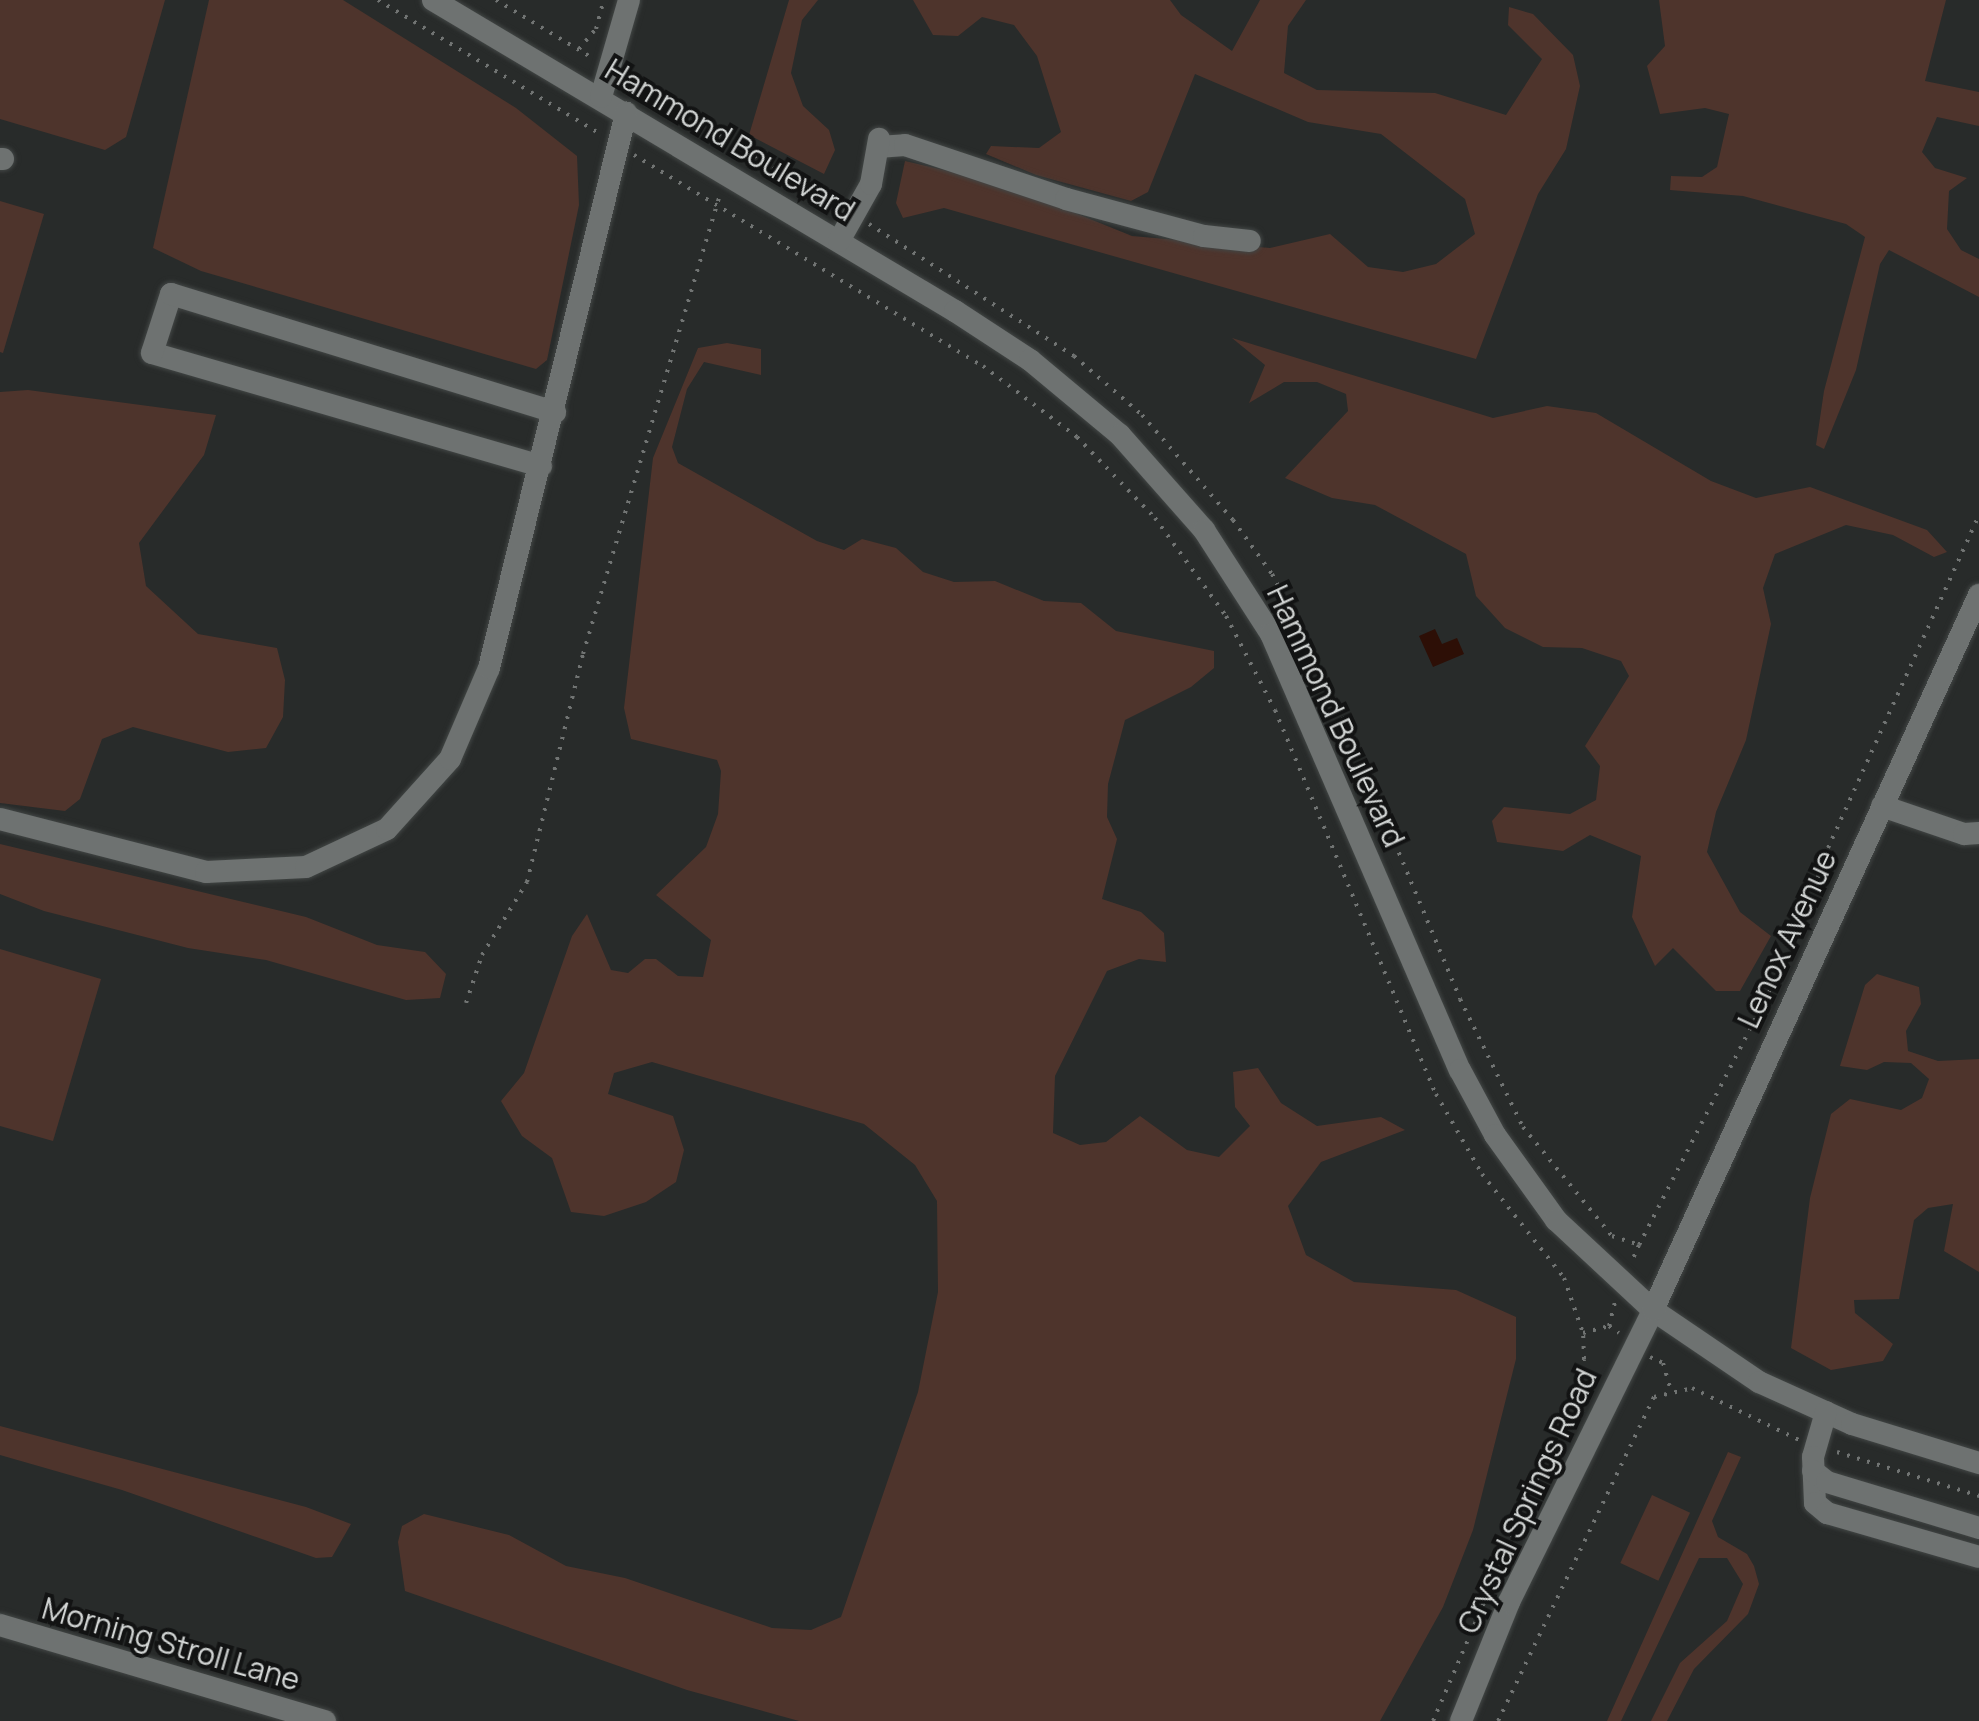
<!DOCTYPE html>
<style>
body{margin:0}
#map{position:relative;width:1979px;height:1721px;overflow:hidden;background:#282b2a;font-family:Manrope,sans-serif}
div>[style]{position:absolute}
.green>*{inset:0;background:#4e342c;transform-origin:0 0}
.water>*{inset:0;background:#2d0f06}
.path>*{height:4px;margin-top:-2px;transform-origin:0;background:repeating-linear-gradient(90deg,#717473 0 2.5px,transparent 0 10.5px)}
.roads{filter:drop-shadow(0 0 2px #424645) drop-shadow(0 0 2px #424645)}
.minor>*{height:22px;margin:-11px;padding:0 11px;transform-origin:11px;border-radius:11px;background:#6e7271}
span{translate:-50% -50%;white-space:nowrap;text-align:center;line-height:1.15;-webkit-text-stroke:8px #121313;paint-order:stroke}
.street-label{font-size:30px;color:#d2d5d4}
</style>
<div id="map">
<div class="green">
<i style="clip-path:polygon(0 0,165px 0,126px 137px,105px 150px,0 119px)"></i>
<i style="clip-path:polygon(209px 0,343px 0,516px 108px,577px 156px,579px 205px,547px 360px,536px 369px,201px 271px,153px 248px)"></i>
<i style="clip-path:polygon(789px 0,818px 0,802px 20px,791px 73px,803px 106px,829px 130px,835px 150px,824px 174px,749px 135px)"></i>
<i style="clip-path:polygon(913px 0,1170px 0,1181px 15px,1232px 51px,1260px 0,1306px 0,1288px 26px,1284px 73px,1317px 90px,1435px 93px,1506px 115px,1542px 59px,1508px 25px,1509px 7px,1533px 14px,1573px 55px,1580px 86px,1566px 149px,1538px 194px,1476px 359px,944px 208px,903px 218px,896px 203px,905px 161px,1004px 184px,1132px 236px,1270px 248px,1330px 234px,1368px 267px,1403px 272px,1436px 264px,1475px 234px,1465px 199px,1381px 134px,1308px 122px,1195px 74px,1148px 192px,1131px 201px,1036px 175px,986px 154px,991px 146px,1039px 148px,1061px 132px,1037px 56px,1014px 25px,982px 17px,958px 36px,933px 35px)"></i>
<i style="clip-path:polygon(1659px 0,1946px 0,1925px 81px,1979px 92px,1979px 126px,1937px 117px,1922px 152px,1935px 168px,1967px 178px,1949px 191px,1947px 229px,1961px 250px,1979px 259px,1979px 297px,1889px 250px,1880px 264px,1856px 370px,1824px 449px,1816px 445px,1824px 391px,1865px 237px,1846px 224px,1743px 196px,1670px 190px,1671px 176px,1702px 177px,1717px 167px,1729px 114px,1705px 108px,1660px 114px,1647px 66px,1665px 46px)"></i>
<i style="clip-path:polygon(0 201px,44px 214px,3px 353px,0 352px)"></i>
<i style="clip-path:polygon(1232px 338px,1493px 418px,1547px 406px,1596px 413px,1711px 481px,1756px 498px,1810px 487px,1927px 530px,1947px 552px,1934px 557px,1893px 535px,1846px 525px,1775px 554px,1763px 588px,1771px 624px,1746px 740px,1716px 812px,1707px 852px,1740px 912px,1771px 936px,1740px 991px,1716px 991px,1673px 948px,1655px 966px,1632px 917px,1641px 856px,1590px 835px,1563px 851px,1497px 842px,1492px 821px,1504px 807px,1570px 814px,1596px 800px,1600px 766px,1585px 746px,1629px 676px,1621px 661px,1582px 648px,1543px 647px,1505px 628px,1476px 596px,1466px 554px,1375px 505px,1332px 498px,1285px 478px,1348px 411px,1346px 394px,1317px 382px,1284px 382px,1249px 403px,1265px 365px)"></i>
<i style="clip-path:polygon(727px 343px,761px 349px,761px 375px,704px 362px,687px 389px,672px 447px,678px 463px,817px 541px,844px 550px,862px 539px,896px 548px,923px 572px,954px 582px,995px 581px,1044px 601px,1081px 603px,1116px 631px,1214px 651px,1214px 668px,1191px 687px,1125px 720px,1108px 784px,1107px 817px,1117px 839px,1102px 899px,1141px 912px,1164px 933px,1166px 962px,1139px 959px,1107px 971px,1055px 1076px,1053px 1133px,1080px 1145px,1106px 1142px,1140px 1116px,1187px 1150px,1219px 1157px,1250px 1126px,1235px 1107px,1233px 1072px,1258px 1068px,1281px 1103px,1317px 1126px,1381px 1117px,1405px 1130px,1321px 1162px,1288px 1206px,1306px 1255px,1354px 1282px,1456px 1290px,1516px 1317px,1516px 1359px,1473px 1530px,1443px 1607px,1380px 1721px,799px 1721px,687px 1690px,405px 1591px,398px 1542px,402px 1526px,424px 1514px,509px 1535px,566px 1566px,625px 1578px,772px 1628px,811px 1630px,841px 1617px,918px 1392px,938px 1292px,937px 1201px,915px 1165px,864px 1124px,652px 1062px,614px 1073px,608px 1094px,673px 1116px,684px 1150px,676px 1182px,646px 1202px,604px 1216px,571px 1212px,552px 1158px,522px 1136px,501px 1101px,524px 1073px,572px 936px,587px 914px,611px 970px,628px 973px,645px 959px,656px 959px,678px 976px,703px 977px,711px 940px,656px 895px,706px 847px,718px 814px,721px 771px,717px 760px,631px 739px,624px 708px,653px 458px,698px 348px)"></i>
<i style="clip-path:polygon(28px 390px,216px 415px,204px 455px,139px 543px,146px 586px,198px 634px,277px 648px,285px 680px,283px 717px,266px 748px,228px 752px,133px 727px,102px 739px,80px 799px,65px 811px,0 803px,0 392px)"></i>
<i style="clip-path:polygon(0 844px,306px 917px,377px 945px,425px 952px,446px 974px,440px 998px,406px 1000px,266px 960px,188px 948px,44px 911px,0 894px)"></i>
<i style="clip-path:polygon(0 949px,101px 979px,53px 1141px,0 1126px)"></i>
<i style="clip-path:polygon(1877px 974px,1919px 987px,1921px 1004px,1906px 1031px,1908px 1051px,1938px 1061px,1979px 1059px,1979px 1272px,1944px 1251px,1953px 1204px,1928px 1208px,1914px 1220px,1899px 1299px,1854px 1300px,1855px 1313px,1893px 1344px,1883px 1361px,1831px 1370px,1791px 1348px,1810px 1198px,1831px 1114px,1850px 1099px,1901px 1110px,1922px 1098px,1929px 1079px,1911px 1063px,1884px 1062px,1867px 1070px,1840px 1066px,1865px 985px)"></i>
<i style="clip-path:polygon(0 1426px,306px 1507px,351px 1524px,332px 1557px,316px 1558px,122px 1490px,0 1455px)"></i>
<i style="clip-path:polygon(1728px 1452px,1741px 1457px,1712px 1521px,1718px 1537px,1747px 1554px,1754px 1566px,1759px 1584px,1748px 1614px,1694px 1669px,1667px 1721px,1651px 1721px,1680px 1663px,1727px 1621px,1743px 1584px,1727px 1558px,1699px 1558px,1621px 1721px,1607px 1721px)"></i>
<i style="left:1652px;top:1495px;width:42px;height:75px;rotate:25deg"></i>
</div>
<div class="water">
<i style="clip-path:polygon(1435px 629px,1442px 644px,1457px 638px,1464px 654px,1433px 667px,1419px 636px)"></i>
</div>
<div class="path">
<i style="left:378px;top:0;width:259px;rotate:31.1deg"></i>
<i style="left:496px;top:0;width:111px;rotate:31deg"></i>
<i style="left:579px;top:49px;width:26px;rotate:-50deg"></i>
<i style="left:596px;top:29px;width:30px;rotate:-75deg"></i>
<i style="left:629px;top:80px;width:240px;rotate:31deg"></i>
<i style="left:634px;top:155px;width:408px;rotate:31.2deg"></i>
<i style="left:983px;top:366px;width:118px;rotate:37.1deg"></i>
<i style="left:1077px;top:437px;width:112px;rotate:46.1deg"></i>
<i style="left:1155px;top:518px;width:121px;rotate:54.1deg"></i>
<i style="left:1226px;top:616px;width:106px;rotate:62.5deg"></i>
<i style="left:1275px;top:710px;width:416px;rotate:67.3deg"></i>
<i style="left:1436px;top:1094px;width:92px;rotate:60.1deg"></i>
<i style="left:1482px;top:1174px;width:132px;rotate:51.7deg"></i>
<i style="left:1564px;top:1278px;width:58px;rotate:70.9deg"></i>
<i style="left:869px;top:224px;width:244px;rotate:32.8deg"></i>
<i style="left:1074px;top:356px;width:90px;rotate:40.9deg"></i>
<i style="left:1142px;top:415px;width:139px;rotate:49.1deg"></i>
<i style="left:1233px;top:520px;width:67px;rotate:54.2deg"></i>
<i style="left:1272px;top:574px;width:128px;rotate:63deg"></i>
<i style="left:1330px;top:688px;width:337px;rotate:67.3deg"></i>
<i style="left:1460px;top:999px;width:143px;rotate:63.8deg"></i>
<i style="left:1523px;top:1127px;width:141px;rotate:50.8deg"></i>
<i style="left:1612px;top:1236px;width:28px;rotate:18deg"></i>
<i style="left:1639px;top:1245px;width:17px;rotate:114deg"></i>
<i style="left:466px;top:1003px;width:51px;rotate:-71.6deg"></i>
<i style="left:482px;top:955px;width:86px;rotate:-58.3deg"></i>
<i style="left:527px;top:882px;width:235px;rotate:-76.2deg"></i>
<i style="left:583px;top:654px;width:481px;rotate:-73.4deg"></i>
<i style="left:1639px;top:1245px;width:346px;rotate:-62.8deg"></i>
<i style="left:1797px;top:937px;width:94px;rotate:-70.8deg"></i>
<i style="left:1828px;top:848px;width:366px;rotate:-65.6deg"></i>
<i style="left:1609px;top:1326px;width:25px;rotate:-76deg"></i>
<i style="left:1650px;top:1357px;width:14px;rotate:25deg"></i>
<i style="left:1663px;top:1363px;width:26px;rotate:74deg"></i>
<i style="left:1837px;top:1452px;width:149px;rotate:17.2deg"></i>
<i style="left:1433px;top:1721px;width:359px;rotate:-66.7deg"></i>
<i style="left:1575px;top:1391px;width:33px;rotate:-74deg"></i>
<i style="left:1584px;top:1359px;width:26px;rotate:-92deg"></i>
<i style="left:1583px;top:1333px;width:27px;rotate:-15deg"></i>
<i style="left:1609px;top:1326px;width:12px;rotate:35deg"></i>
<i style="left:1498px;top:1721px;width:360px;rotate:-64.3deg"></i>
<i style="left:1654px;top:1397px;width:39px;rotate:-13deg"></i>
<i style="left:1692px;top:1388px;width:119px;rotate:25.9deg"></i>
</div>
<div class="roads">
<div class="minor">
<i style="left:433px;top:0;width:608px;rotate:30.79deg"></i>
<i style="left:955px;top:311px;width:90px;rotate:33.2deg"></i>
<i style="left:1030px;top:360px;width:117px;rotate:39.8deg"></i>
<i style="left:1120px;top:435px;width:127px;rotate:48.5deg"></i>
<i style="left:1204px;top:530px;width:124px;rotate:57.2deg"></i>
<i style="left:1271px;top:634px;width:475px;rotate:66.6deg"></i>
<i style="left:1460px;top:1070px;width:74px;rotate:61.7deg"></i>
<i style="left:1495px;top:1135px;width:105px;rotate:54.3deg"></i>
<i style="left:1556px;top:1220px;width:132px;rotate:42.9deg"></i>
<i style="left:1653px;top:1310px;width:128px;rotate:34.2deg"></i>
<i style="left:1759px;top:1382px;width:102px;rotate:24.3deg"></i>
<i style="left:1852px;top:1424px;width:133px;rotate:17.1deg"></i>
<i style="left:601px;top:97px;width:101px;rotate:-73.9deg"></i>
<i style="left:878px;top:147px;width:27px;rotate:-4deg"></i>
<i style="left:905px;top:145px;width:170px;rotate:18.5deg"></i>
<i style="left:1066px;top:199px;width:143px;rotate:15deg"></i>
<i style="left:1204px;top:236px;width:46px;rotate:6.2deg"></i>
<i style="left:0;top:159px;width:3px"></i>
<i style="left:839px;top:241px;width:65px;rotate:-60.7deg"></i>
<i style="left:871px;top:184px;width:46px;rotate:-79.9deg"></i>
<i style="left:541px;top:466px;width:405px;rotate:-163.8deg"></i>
<i style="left:152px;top:353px;width:62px;rotate:-72.1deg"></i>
<i style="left:171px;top:294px;width:402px;rotate:17.1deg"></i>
<i style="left:1882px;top:806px;width:87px;rotate:18.9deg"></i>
<i style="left:1964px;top:834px;width:15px;rotate:-4deg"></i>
<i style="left:0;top:819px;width:213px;rotate:14.4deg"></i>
<i style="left:206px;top:872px;width:100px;rotate:-2.9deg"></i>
<i style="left:306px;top:867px;width:89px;rotate:-25.1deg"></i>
<i style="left:387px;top:829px;width:94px;rotate:-48deg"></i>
<i style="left:450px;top:759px;width:99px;rotate:-66.8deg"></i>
<i style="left:489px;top:668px;width:572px;rotate:-76.13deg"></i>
<i style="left:1826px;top:1412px;width:47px;rotate:106.1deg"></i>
<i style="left:1813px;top:1457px;width:46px;rotate:87.5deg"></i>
<i style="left:1815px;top:1503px;width:16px;rotate:40deg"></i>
<i style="left:1827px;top:1513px;width:158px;rotate:16.1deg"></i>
<i style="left:1813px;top:1471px;width:18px;rotate:38deg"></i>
<i style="left:1827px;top:1482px;width:159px;rotate:16.8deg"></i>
<i style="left:0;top:1625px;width:339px;rotate:16.5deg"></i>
<i style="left:1461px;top:1721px;width:128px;rotate:-68deg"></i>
<i style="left:1509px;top:1602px;width:326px;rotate:-63.7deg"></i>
<i style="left:1653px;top:1310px;width:786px;rotate:-65.49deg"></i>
</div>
</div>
<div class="street-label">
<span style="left:730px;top:140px;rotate:31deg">Hammond Boulevard</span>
<span style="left:1336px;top:716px;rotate:65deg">Hammond Boulevard</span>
<span style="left:1787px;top:939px;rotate:-65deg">Lenox Avenue</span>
<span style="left:1527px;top:1501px;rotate:-65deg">Crystal Springs Road</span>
<span style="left:171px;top:1644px;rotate:16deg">Morning Stroll Lane</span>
</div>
</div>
